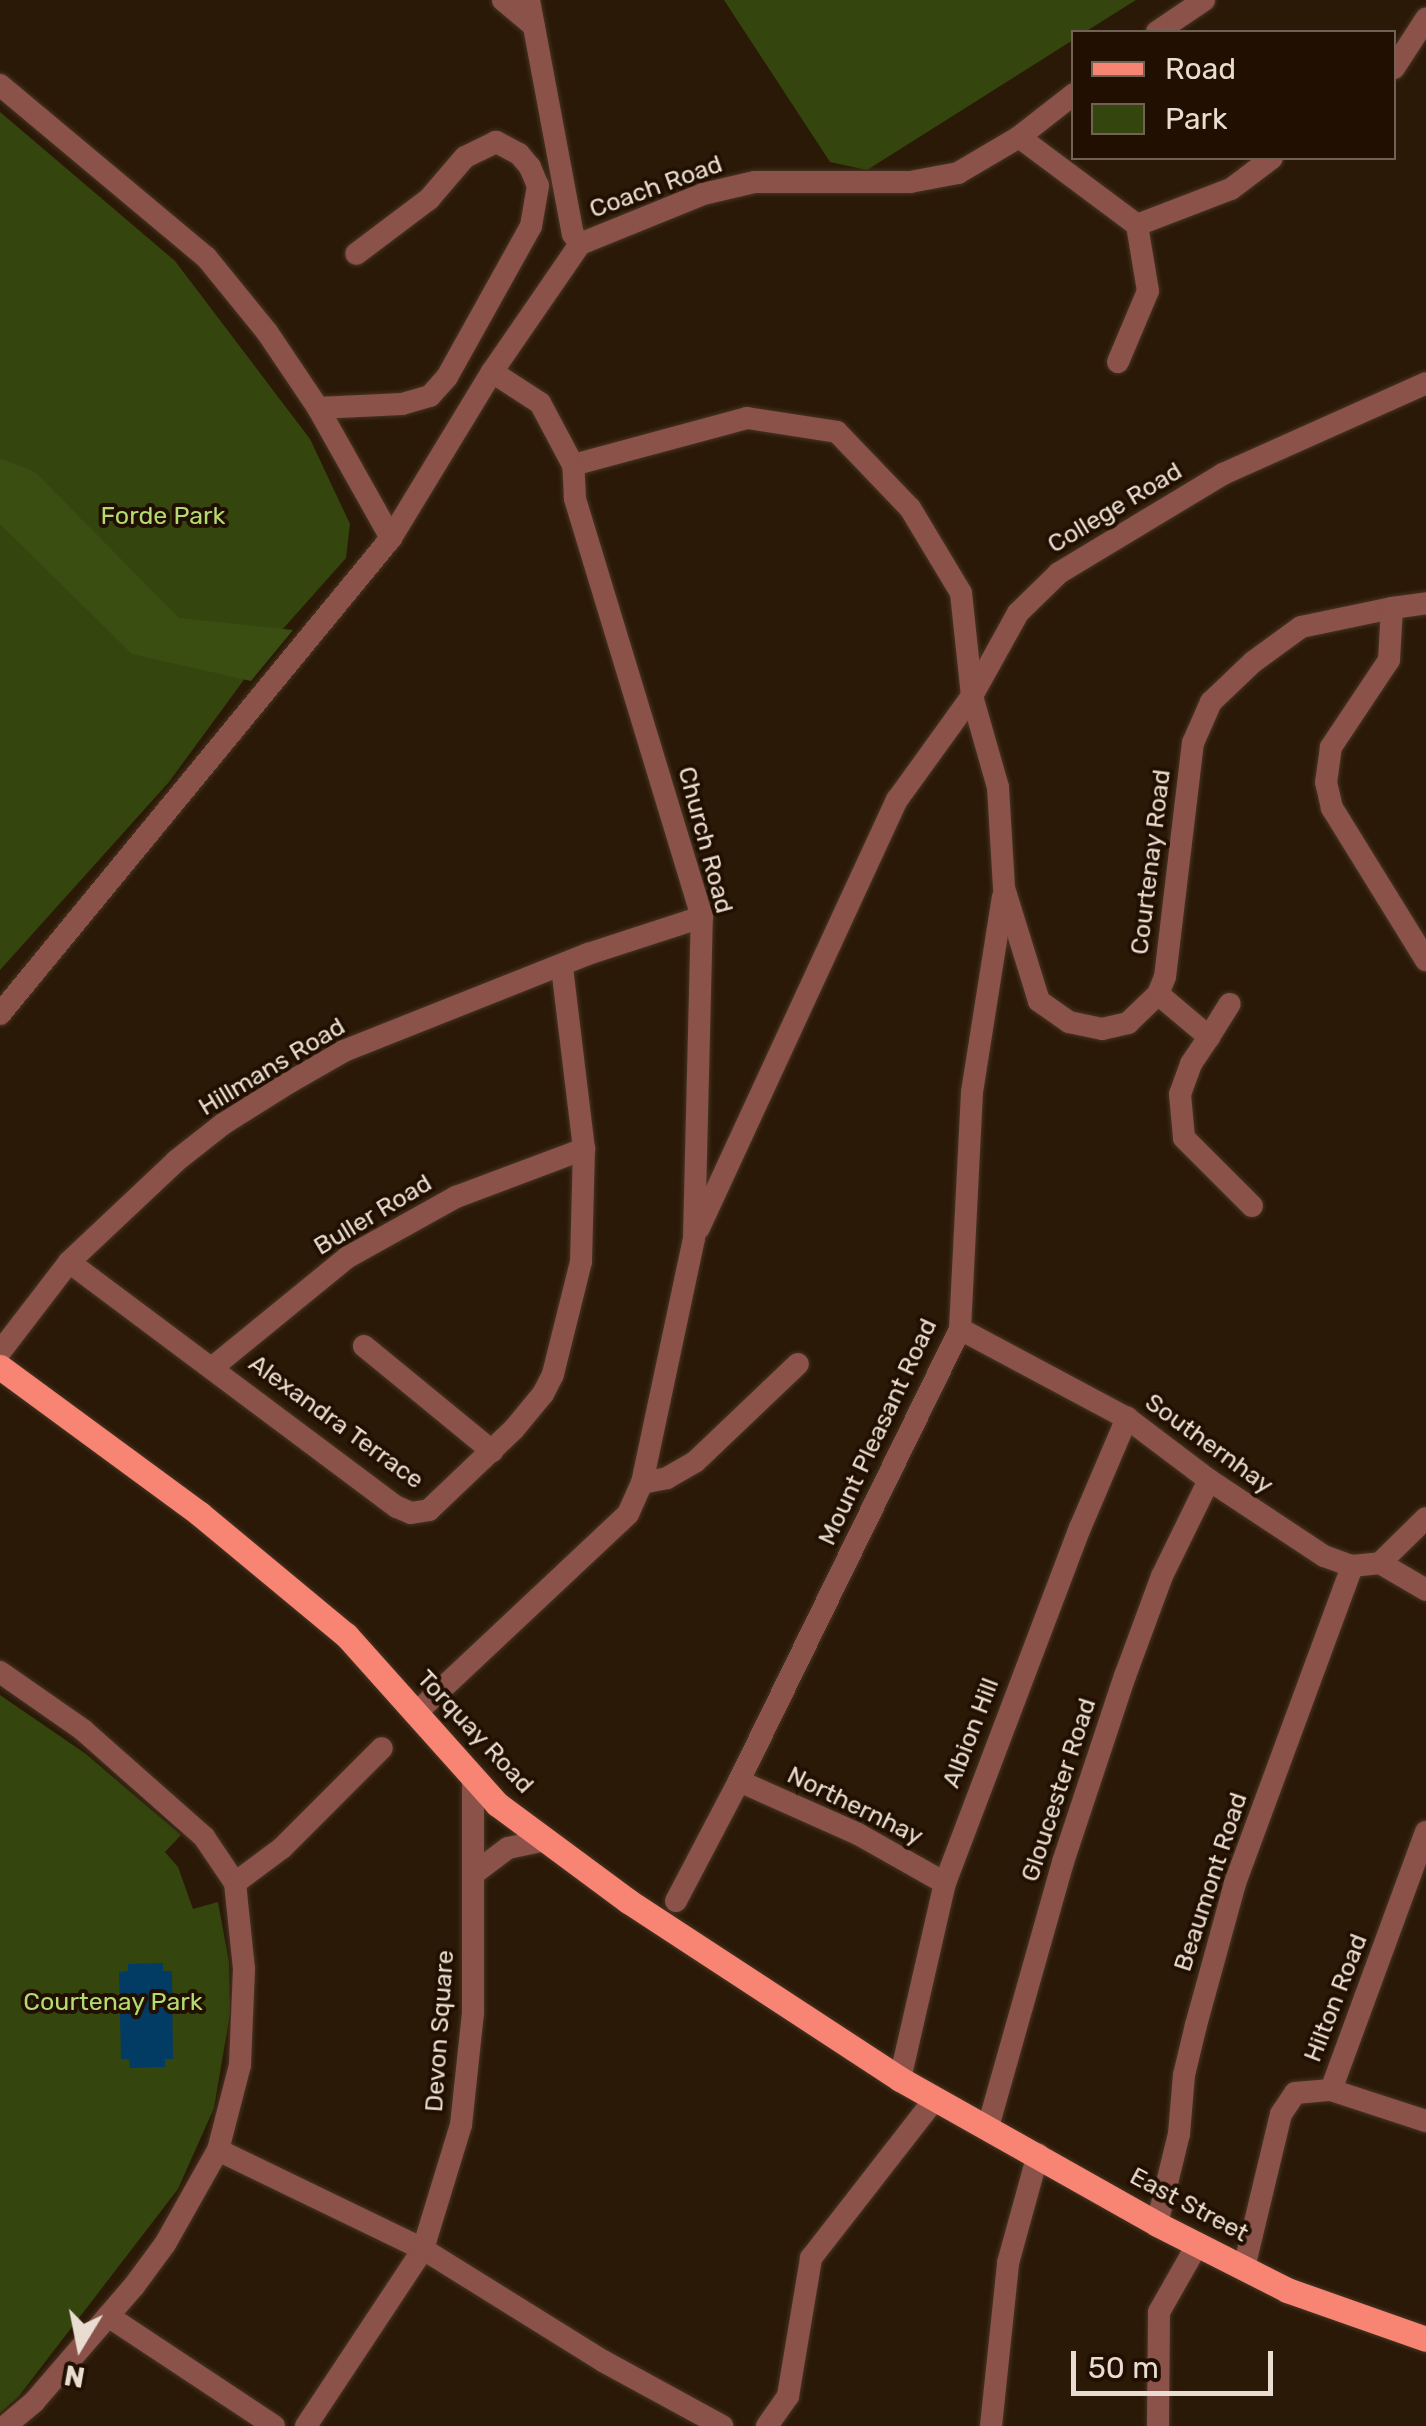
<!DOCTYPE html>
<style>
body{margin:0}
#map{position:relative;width:1426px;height:2426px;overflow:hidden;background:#2b1907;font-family:Rubik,sans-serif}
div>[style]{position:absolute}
.green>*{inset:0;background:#34460d}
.forest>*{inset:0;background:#3b4e12}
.water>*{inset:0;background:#023c64}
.roads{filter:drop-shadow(0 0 2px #463423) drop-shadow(0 0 2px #463423)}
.street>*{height:22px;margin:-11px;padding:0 11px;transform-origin:11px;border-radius:11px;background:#8a5249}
.primary>*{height:25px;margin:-12.5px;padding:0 12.5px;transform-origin:12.5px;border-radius:12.5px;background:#f88573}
span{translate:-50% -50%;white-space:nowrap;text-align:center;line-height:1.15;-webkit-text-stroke:8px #211001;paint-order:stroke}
.street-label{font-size:25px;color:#e9ddd2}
.park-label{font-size:25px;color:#b4db72}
.legend{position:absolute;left:1071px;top:30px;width:325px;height:130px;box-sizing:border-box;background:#211001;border:2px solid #716255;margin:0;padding:12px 18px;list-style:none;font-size:30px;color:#e9ddd2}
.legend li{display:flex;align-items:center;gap:20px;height:50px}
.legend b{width:50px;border:2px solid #716255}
.north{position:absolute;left:30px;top:2296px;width:100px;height:100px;-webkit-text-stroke:8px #211001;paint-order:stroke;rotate:190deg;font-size:28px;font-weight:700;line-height:40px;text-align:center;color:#e9ddd2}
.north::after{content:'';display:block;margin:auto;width:35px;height:45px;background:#e9ddd2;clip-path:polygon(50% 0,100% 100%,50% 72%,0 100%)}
.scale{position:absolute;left:1071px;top:2351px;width:202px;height:45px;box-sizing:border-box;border:5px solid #e9ddd2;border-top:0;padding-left:12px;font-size:30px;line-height:35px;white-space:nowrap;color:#e9ddd2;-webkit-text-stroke:8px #211001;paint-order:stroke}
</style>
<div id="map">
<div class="green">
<i style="clip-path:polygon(724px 0,1136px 0,1085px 32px,1074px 32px,1073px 40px,867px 170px,830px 162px)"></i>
<i style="clip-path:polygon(0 112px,175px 261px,310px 439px,350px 524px,346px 558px,273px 640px,169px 782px,0 970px)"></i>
<i style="clip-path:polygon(0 1695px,86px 1754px,181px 1835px,165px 1852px,178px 1867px,193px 1909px,218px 1902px,229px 1962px,230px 2014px,214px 2108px,178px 2189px,19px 2396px,0 2413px)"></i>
</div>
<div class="forest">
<i style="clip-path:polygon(0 458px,35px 472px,179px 618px,293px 630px,251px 681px,132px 654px,0 524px)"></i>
</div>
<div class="water">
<i style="clip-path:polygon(163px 1963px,163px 1971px,172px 1971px,173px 2059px,165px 2059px,165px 2067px,130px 2068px,129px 2059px,121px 2059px,119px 1972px,128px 1971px,128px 1964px)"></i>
</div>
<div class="roads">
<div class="street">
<i style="left:503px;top:0;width:40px;rotate:40deg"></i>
<i style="left:529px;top:0;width:238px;rotate:79.4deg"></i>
<i style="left:573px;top:234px;width:12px;rotate:55deg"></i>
<i style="left:1157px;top:32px;width:57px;rotate:-34.2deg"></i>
<i style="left:1394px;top:68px;width:59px;rotate:-56.9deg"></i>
<i style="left:0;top:85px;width:268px;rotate:39.9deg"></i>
<i style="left:206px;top:257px;width:97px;rotate:50.9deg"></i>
<i style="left:267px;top:332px;width:92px;rotate:56.1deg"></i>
<i style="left:318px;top:408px;width:149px;rotate:60.7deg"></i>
<i style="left:1019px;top:137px;width:147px;rotate:36.7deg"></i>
<i style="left:1137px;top:225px;width:101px;rotate:-21deg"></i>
<i style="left:1231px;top:189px;width:51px;rotate:-37.1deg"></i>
<i style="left:1118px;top:362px;width:77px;rotate:-67.1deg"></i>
<i style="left:1148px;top:291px;width:67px;rotate:-99.5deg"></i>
<i style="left:318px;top:408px;width:84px;rotate:-2.7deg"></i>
<i style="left:402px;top:404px;width:29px;rotate:-16deg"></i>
<i style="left:430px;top:396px;width:25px;rotate:-48deg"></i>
<i style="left:447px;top:377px;width:173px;rotate:-60.9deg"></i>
<i style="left:531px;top:226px;width:41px;rotate:-80.1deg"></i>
<i style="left:538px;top:186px;width:21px;rotate:-113deg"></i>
<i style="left:530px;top:167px;width:17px;rotate:-130deg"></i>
<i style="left:519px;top:154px;width:26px;rotate:-152deg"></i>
<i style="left:496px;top:142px;width:34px;rotate:154deg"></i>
<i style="left:465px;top:157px;width:55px;rotate:130.6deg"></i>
<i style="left:429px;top:199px;width:91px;rotate:143deg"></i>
<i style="left:573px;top:465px;width:180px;rotate:-15.1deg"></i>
<i style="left:747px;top:418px;width:91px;rotate:8.8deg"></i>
<i style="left:837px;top:432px;width:105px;rotate:46.2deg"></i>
<i style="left:910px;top:508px;width:99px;rotate:59deg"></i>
<i style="left:961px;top:593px;width:104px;rotate:83.9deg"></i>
<i style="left:972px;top:696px;width:95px;rotate:74.1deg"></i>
<i style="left:998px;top:787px;width:101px;rotate:86.6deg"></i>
<i style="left:1004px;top:888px;width:118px;rotate:72.8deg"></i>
<i style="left:1039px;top:1001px;width:37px;rotate:35deg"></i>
<i style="left:1069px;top:1022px;width:34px;rotate:12deg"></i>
<i style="left:1102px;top:1029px;width:27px;rotate:-13deg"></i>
<i style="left:1128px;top:1023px;width:42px;rotate:-44deg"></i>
<i style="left:1158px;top:994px;width:18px;rotate:-68deg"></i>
<i style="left:1165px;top:977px;width:236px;rotate:-83.2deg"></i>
<i style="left:1193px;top:743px;width:45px;rotate:-66.3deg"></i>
<i style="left:1211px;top:702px;width:58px;rotate:-43.6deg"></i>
<i style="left:1253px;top:662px;width:59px;rotate:-36.1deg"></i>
<i style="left:1301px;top:627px;width:93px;rotate:-11.8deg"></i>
<i style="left:1392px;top:608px;width:52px;rotate:93.3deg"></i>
<i style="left:1389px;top:660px;width:105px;rotate:123.7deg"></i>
<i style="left:1331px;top:747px;width:35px;rotate:98deg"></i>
<i style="left:1326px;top:782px;width:27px;rotate:77deg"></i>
<i style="left:1332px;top:808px;width:179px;rotate:58.3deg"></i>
<i style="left:1392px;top:608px;width:34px;rotate:-8deg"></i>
<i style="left:1158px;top:994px;width:67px;rotate:40.1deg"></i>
<i style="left:1209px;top:1037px;width:39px;rotate:-58deg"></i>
<i style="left:0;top:1014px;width:616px;rotate:-50.6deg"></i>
<i style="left:391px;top:538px;width:194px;rotate:-58.7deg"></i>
<i style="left:492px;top:372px;width:155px;rotate:-55.5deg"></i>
<i style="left:580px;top:244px;width:133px;rotate:-22.1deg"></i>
<i style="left:703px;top:194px;width:53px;rotate:-13deg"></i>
<i style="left:755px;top:182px;width:155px"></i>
<i style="left:910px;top:182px;width:49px;rotate:-10.6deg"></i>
<i style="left:958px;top:173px;width:71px;rotate:-30.5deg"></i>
<i style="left:1019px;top:137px;width:70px;rotate:-38deg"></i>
<i style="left:1209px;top:1037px;width:32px;rotate:124deg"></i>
<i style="left:1191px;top:1064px;width:32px;rotate:110deg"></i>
<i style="left:1180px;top:1094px;width:44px;rotate:84.8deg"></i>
<i style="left:1184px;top:1138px;width:96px;rotate:45deg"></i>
<i style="left:699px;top:1228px;width:472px;rotate:-65.2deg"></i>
<i style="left:897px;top:800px;width:128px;rotate:-54.2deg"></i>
<i style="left:972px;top:696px;width:95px;rotate:-61deg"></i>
<i style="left:1018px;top:613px;width:57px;rotate:-44.3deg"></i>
<i style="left:1059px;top:573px;width:192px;rotate:-31.1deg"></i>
<i style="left:1223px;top:474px;width:222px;rotate:-24.1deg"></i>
<i style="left:69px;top:1262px;width:409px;rotate:36.8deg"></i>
<i style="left:397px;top:1507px;width:15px;rotate:23deg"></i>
<i style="left:411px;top:1513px;width:18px;rotate:-9deg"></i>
<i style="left:429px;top:1510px;width:117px;rotate:-43.6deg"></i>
<i style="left:514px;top:1429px;width:45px;rotate:-50.4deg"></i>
<i style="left:543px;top:1394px;width:22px;rotate:-63deg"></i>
<i style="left:553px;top:1374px;width:115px;rotate:-76deg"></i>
<i style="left:581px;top:1262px;width:113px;rotate:-88.5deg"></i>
<i style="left:584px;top:1149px;width:184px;rotate:-96.9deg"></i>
<i style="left:960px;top:1329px;width:189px;rotate:28.1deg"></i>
<i style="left:1127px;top:1418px;width:103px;rotate:37.1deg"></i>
<i style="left:1209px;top:1480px;width:138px;rotate:33.5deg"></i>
<i style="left:1324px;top:1556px;width:30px;rotate:20deg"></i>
<i style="left:1352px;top:1566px;width:28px;rotate:-6deg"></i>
<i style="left:1380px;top:1563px;width:53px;rotate:30.4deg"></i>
<i style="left:364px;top:1346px;width:166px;rotate:39.4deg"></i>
<i style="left:0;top:1352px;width:113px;rotate:-52.5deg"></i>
<i style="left:69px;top:1262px;width:147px;rotate:-43.3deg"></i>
<i style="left:176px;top:1161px;width:60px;rotate:-38.2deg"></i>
<i style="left:223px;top:1124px;width:79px;rotate:-32.1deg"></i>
<i style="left:290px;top:1082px;width:62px;rotate:-29.9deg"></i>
<i style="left:344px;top:1051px;width:263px;rotate:-21.7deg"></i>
<i style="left:588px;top:954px;width:120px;rotate:-18deg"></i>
<i style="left:213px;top:1367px;width:174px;rotate:-39.2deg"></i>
<i style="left:348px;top:1257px;width:124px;rotate:-29.1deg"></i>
<i style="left:456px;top:1197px;width:137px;rotate:-20.6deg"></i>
<i style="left:642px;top:1483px;width:25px;rotate:-11deg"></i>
<i style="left:667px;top:1478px;width:32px;rotate:-30deg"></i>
<i style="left:695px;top:1462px;width:142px;rotate:-43.6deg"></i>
<i style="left:1380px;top:1563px;width:64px;rotate:-44.4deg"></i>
<i style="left:0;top:1672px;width:101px;rotate:34.9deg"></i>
<i style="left:83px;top:1730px;width:162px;rotate:41.5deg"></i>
<i style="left:204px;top:1837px;width:55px;rotate:56deg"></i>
<i style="left:235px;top:1883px;width:86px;rotate:84deg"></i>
<i style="left:244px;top:1969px;width:96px;rotate:92.4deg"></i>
<i style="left:240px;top:2065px;width:88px;rotate:104.5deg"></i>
<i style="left:218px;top:2150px;width:108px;rotate:119.4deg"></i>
<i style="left:165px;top:2244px;width:52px;rotate:126.4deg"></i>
<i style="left:134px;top:2286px;width:153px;rotate:130.8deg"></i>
<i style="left:34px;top:2402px;width:38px;rotate:140deg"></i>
<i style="left:415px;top:1714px;width:292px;rotate:-43.2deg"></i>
<i style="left:628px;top:1514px;width:34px;rotate:-66deg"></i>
<i style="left:642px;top:1483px;width:250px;rotate:-78deg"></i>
<i style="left:694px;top:1238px;width:321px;rotate:-88.6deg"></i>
<i style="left:702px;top:917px;width:438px;rotate:-106.9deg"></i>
<i style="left:575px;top:498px;width:33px;rotate:-93deg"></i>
<i style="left:573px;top:465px;width:70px;rotate:-118deg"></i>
<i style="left:540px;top:403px;width:57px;rotate:-147.1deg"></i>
<i style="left:739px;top:1781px;width:130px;rotate:24deg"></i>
<i style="left:858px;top:1834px;width:100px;rotate:29.4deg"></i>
<i style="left:476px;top:1872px;width:40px;rotate:-37deg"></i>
<i style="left:508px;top:1848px;width:35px;rotate:-12deg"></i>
<i style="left:235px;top:1883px;width:59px;rotate:-36.7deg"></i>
<i style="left:282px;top:1848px;width:141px;rotate:-45deg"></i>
<i style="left:676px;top:1901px;width:136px;rotate:-62.3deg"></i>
<i style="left:739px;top:1781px;width:503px;rotate:-63.94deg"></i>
<i style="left:960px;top:1329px;width:237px;rotate:-87.1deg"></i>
<i style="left:972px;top:1092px;width:197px;rotate:-81deg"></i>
<i style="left:900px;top:2079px;width:201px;rotate:-77.1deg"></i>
<i style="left:945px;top:1883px;width:380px;rotate:-69.2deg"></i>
<i style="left:1080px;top:1528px;width:120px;rotate:-66.9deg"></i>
<i style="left:1331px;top:2090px;width:100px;rotate:18.1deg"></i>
<i style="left:988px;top:2127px;width:275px;rotate:-74.2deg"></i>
<i style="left:1063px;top:1862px;width:196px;rotate:-71.6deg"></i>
<i style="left:1125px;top:1676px;width:107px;rotate:-69.7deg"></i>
<i style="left:1162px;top:1576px;width:107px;rotate:-63.9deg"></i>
<i style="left:218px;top:2150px;width:228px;rotate:25.8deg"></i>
<i style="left:423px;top:2249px;width:212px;rotate:31.9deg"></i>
<i style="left:603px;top:2361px;width:136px;rotate:28.6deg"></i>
<i style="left:1157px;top:2224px;width:93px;rotate:-76.3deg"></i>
<i style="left:1179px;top:2134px;width:59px;rotate:-85.2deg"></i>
<i style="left:1184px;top:2075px;width:51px;rotate:-76.5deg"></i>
<i style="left:1196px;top:2025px;width:147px;rotate:-74.6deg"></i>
<i style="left:1235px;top:1883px;width:338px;rotate:-69.7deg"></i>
<i style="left:1244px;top:2268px;width:158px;rotate:-76.5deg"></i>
<i style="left:1281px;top:2114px;width:25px;rotate:-56deg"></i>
<i style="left:1295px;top:2093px;width:36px;rotate:-5deg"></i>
<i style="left:1331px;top:2090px;width:275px;rotate:-69.8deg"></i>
<i style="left:108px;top:2316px;width:199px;rotate:33.5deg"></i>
<i style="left:306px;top:2426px;width:212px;rotate:-56.5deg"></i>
<i style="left:423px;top:2249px;width:130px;rotate:-73deg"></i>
<i style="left:461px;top:2125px;width:113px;rotate:-83.9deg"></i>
<i style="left:473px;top:2013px;width:233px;rotate:-90deg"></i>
<i style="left:767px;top:2426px;width:37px;rotate:-55deg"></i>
<i style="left:788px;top:2396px;width:140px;rotate:-80.5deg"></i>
<i style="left:811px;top:2258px;width:202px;rotate:-52.1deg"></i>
<i style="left:991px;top:2426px;width:164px;rotate:-84deg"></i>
<i style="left:1008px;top:2263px;width:113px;rotate:-74.6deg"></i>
<i style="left:1158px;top:2426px;width:114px;rotate:-89.5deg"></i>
<i style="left:1159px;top:2312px;width:77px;rotate:-60.4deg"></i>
</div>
<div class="primary">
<i style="left:0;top:1367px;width:248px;rotate:36.3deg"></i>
<i style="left:200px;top:1514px;width:190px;rotate:39.7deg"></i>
<i style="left:346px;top:1635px;width:227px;rotate:48.2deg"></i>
<i style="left:497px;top:1804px;width:163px;rotate:36.5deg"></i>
<i style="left:628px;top:1901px;width:325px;rotate:33.2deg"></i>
<i style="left:900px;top:2079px;width:295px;rotate:29.4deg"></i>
<i style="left:1157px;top:2224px;width:146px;rotate:26.9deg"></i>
<i style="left:1287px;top:2290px;width:147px;rotate:19.4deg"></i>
</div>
</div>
<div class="street-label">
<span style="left:656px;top:187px;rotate:-20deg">Coach Road</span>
<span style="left:1115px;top:508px;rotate:-31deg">College Road</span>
<span style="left:705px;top:840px;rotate:75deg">Church Road</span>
<span style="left:1151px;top:862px;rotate:-83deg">Courtenay Road</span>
<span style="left:272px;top:1067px;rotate:-31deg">Hillmans Road</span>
<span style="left:373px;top:1215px;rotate:-31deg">Buller Road</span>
<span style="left:336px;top:1422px;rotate:36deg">Alexandra Terrace</span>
<span style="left:878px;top:1432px;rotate:-65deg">Mount Pleasant Road</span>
<span style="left:1209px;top:1444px;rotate:36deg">Southernhay</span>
<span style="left:475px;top:1732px;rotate:47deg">Torquay Road</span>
<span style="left:971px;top:1733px;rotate:-69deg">Albion Hill</span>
<span style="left:1059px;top:1790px;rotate:-72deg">Gloucester Road</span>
<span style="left:855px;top:1806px;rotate:26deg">Northernhay</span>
<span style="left:1211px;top:1882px;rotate:-72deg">Beaumont Road</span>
<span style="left:1336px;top:1998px;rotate:-69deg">Hilton Road</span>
<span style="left:440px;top:2031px;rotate:-86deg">Devon Square</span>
<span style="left:1189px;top:2205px;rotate:28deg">East Street</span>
</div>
<div class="park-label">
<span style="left:163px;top:516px">Forde Park</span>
<span style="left:113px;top:2002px">Courtenay Park</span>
</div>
<ul class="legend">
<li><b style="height:12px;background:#f88573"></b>Road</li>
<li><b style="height:28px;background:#34460d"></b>Park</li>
</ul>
<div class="north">N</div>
<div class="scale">50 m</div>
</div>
